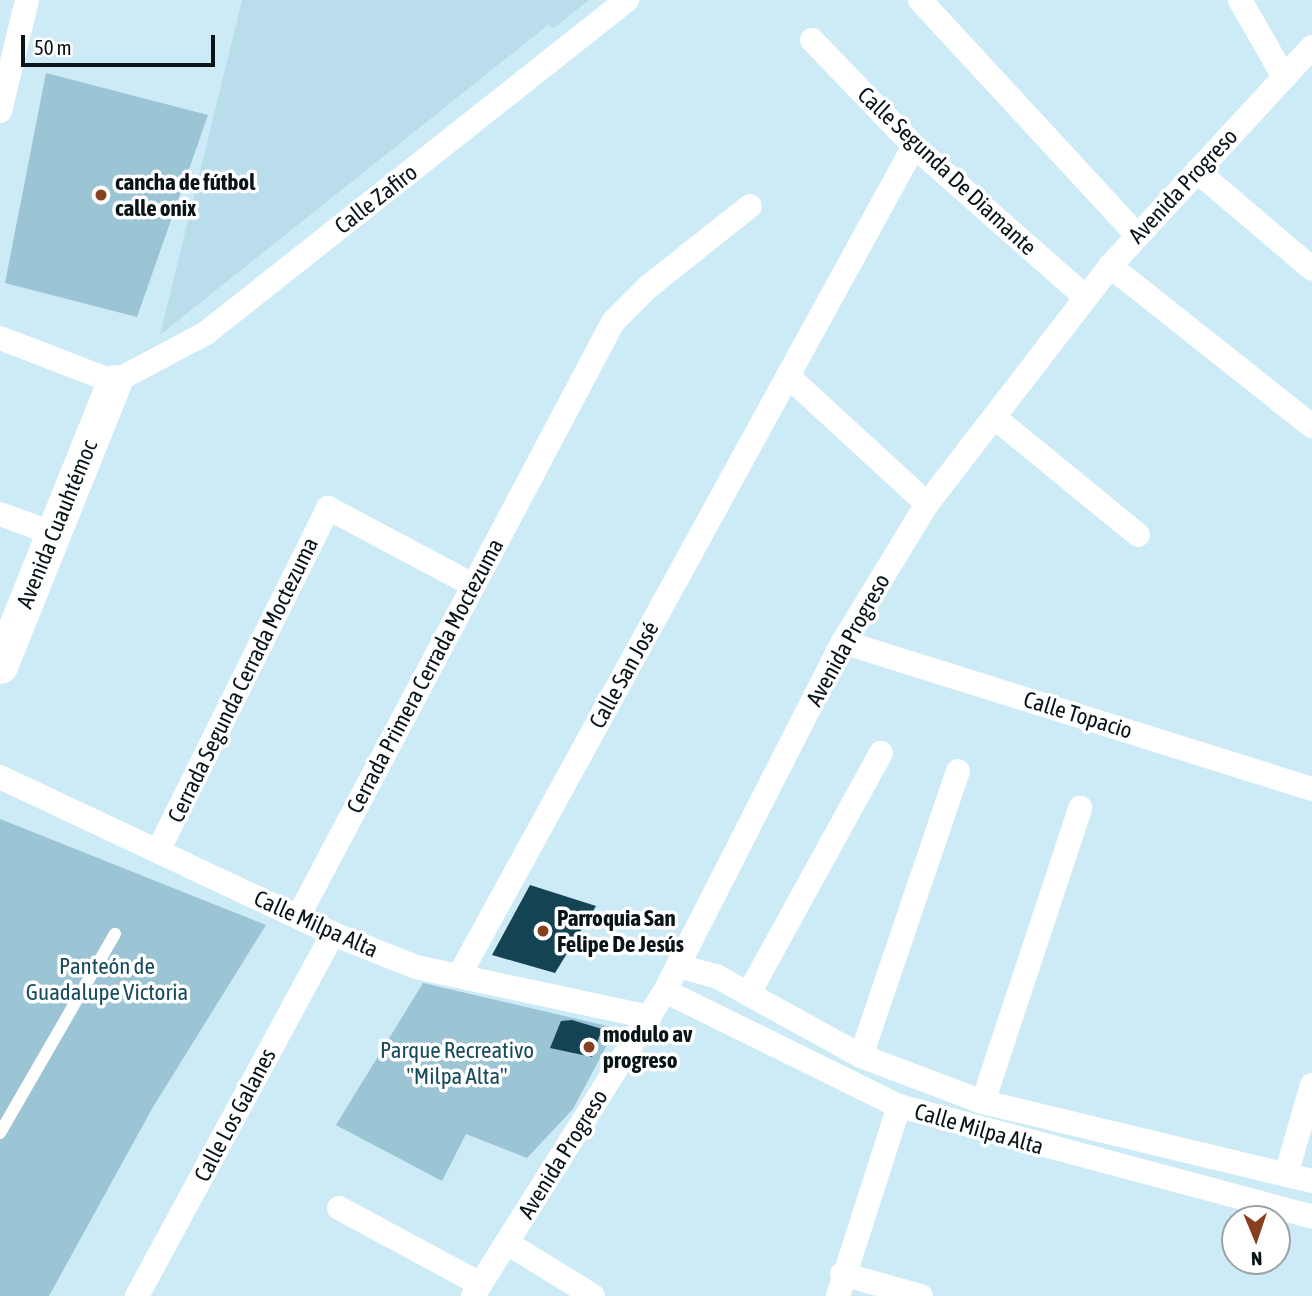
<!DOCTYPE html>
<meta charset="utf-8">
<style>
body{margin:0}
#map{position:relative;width:1312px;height:1296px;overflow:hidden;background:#cdebf6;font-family:"Asap Condensed",sans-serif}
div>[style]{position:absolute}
.built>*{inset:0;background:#b9ddeb}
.green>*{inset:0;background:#9bc4d4}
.building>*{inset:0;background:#144454}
.lane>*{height:12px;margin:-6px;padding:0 6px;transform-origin:6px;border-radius:6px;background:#fff}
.street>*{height:24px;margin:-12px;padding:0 12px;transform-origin:12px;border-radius:12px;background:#fff}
.secondary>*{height:35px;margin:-17.5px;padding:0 17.5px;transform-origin:17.5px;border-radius:17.5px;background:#fff}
.dots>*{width:19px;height:19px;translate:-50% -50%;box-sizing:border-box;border:4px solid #fff;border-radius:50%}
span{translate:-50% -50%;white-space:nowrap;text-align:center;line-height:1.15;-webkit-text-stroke:7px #fff;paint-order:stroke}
.street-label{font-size:23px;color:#091418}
.poi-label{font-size:23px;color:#091418;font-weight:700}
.left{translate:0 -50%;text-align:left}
.park-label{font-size:23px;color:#174b5c}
.north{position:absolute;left:1221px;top:1205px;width:70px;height:70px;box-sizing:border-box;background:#fff;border:2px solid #9da1a3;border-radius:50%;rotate:178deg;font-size:19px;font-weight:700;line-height:28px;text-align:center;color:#091418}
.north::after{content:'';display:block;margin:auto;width:24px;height:32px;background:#87401e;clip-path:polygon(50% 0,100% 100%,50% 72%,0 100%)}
.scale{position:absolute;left:21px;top:35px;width:194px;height:32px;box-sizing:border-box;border:4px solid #091418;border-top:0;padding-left:9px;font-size:21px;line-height:24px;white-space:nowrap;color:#091418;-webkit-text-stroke:5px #fff;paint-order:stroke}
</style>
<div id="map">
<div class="built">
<i style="clip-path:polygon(242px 0,589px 0,554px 28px,548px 25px,160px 335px)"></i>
</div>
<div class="green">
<i style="clip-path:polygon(46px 73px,208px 115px,137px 317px,5px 283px)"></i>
<i style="clip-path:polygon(0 819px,266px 925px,153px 1107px,49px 1296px,0 1296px)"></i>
<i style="clip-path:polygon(423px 983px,616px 1028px,573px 1109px,527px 1158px,466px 1134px,442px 1181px,336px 1125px)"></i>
</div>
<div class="building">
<i style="clip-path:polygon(530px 885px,596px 906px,555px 973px,492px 955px)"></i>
<i style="clip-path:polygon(572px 1020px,602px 1029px,592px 1057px,550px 1048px,561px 1021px)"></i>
</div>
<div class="lane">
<i style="left:0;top:1133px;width:230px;rotate:-60deg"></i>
</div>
<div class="street">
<i style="left:920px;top:0;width:320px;rotate:47.3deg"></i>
<i style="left:1240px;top:0;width:89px;rotate:60.3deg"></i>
<i style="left:812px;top:40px;width:147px;rotate:46.1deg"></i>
<i style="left:914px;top:146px;width:228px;rotate:41.4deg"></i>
<i style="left:0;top:111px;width:114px;rotate:-76.3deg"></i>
<i style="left:1197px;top:171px;width:151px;rotate:40.4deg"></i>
<i style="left:1110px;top:266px;width:258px;rotate:38.4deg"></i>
<i style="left:0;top:338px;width:122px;rotate:21.1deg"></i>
<i style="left:114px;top:382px;width:104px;rotate:-28deg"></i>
<i style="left:206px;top:333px;width:537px;rotate:-38.34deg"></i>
<i style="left:788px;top:376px;width:189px;rotate:42.6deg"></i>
<i style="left:994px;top:417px;width:186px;rotate:39.3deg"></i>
<i style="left:0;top:514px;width:55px;rotate:20.1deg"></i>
<i style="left:843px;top:642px;width:491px;rotate:17.4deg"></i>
<i style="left:0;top:777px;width:368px;rotate:25.2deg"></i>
<i style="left:333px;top:934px;width:89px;rotate:21.7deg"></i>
<i style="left:416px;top:967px;width:239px;rotate:12.1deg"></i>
<i style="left:158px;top:851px;width:383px;rotate:-63.6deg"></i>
<i style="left:328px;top:508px;width:164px;rotate:28deg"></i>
<i style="left:298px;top:917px;width:673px;rotate:-62.1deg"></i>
<i style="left:613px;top:322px;width:49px;rotate:-45deg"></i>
<i style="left:648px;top:287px;width:130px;rotate:-38.5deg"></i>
<i style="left:678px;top:966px;width:39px;rotate:15deg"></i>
<i style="left:716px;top:976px;width:166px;rotate:28.9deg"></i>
<i style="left:861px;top:1056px;width:130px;rotate:20.7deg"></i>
<i style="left:983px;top:1102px;width:338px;rotate:13.5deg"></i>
<i style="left:460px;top:974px;width:944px;rotate:-61.26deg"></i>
<i style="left:665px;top:991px;width:261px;rotate:26.2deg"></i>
<i style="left:899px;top:1106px;width:428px;rotate:15deg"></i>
<i style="left:749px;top:993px;width:274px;rotate:-61.2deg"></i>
<i style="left:861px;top:1056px;width:301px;rotate:-71.2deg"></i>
<i style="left:983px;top:1102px;width:310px;rotate:-71.7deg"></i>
<i style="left:1286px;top:1175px;width:94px;rotate:-73.9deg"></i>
<i style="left:339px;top:1208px;width:160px;rotate:28.3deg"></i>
<i style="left:507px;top:1243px;width:101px;rotate:31.6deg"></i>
<i style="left:842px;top:1274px;width:82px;rotate:15.6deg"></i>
<i style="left:137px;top:1296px;width:412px;rotate:-61.6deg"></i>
<i style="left:473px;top:1296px;width:360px;rotate:-57.8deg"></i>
<i style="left:665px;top:991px;width:392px;rotate:-63deg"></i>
<i style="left:843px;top:642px;width:162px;rotate:-58.7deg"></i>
<i style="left:927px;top:504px;width:300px;rotate:-52.4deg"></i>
<i style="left:1110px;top:266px;width:298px;rotate:-47.3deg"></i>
<i style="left:838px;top:1296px;width:200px;rotate:-72.2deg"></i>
</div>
<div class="secondary">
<i style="left:0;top:666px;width:306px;rotate:-68.1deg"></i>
</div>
<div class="dots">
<i style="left:101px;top:195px;background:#87401e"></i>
<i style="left:543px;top:931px;background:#87401e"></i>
<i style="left:589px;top:1047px;background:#87401e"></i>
</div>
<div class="street-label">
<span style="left:947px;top:171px;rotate:43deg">Calle Segunda De Diamante</span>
<span style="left:1183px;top:186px;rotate:-47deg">Avenida Progreso</span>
<span style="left:376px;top:199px;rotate:-38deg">Calle Zafiro</span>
<span style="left:57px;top:524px;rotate:-68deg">Avenida Cuauhtémoc</span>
<span style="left:848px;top:640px;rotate:-61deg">Avenida Progreso</span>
<span style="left:624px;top:675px;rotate:-61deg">Calle San José</span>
<span style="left:425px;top:676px;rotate:-62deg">Cerrada Primera Cerrada Moctezuma</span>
<span style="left:243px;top:680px;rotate:-64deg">Cerrada Segunda Cerrada Moctezuma</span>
<span style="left:1078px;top:715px;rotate:17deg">Calle Topacio</span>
<span style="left:316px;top:924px;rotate:24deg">Calle Milpa Alta</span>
<span style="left:235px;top:1115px;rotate:-62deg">Calle Los Galanes</span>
<span style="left:979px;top:1129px;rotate:16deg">Calle Milpa Alta</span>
<span style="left:563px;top:1154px;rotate:-58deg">Avenida Progreso</span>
</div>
<div class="poi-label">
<span class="left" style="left:115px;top:195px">cancha de fútbol<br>calle onix</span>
<span class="left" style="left:557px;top:931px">Parroquia San<br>Felipe De Jesús</span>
<span class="left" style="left:603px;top:1047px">modulo av<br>progreso</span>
</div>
<div class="park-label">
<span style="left:107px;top:979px">Panteón de<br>Guadalupe Victoria</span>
<span style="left:457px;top:1063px">Parque Recreativo<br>"Milpa Alta"</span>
</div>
<div class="north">N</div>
<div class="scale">50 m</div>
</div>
